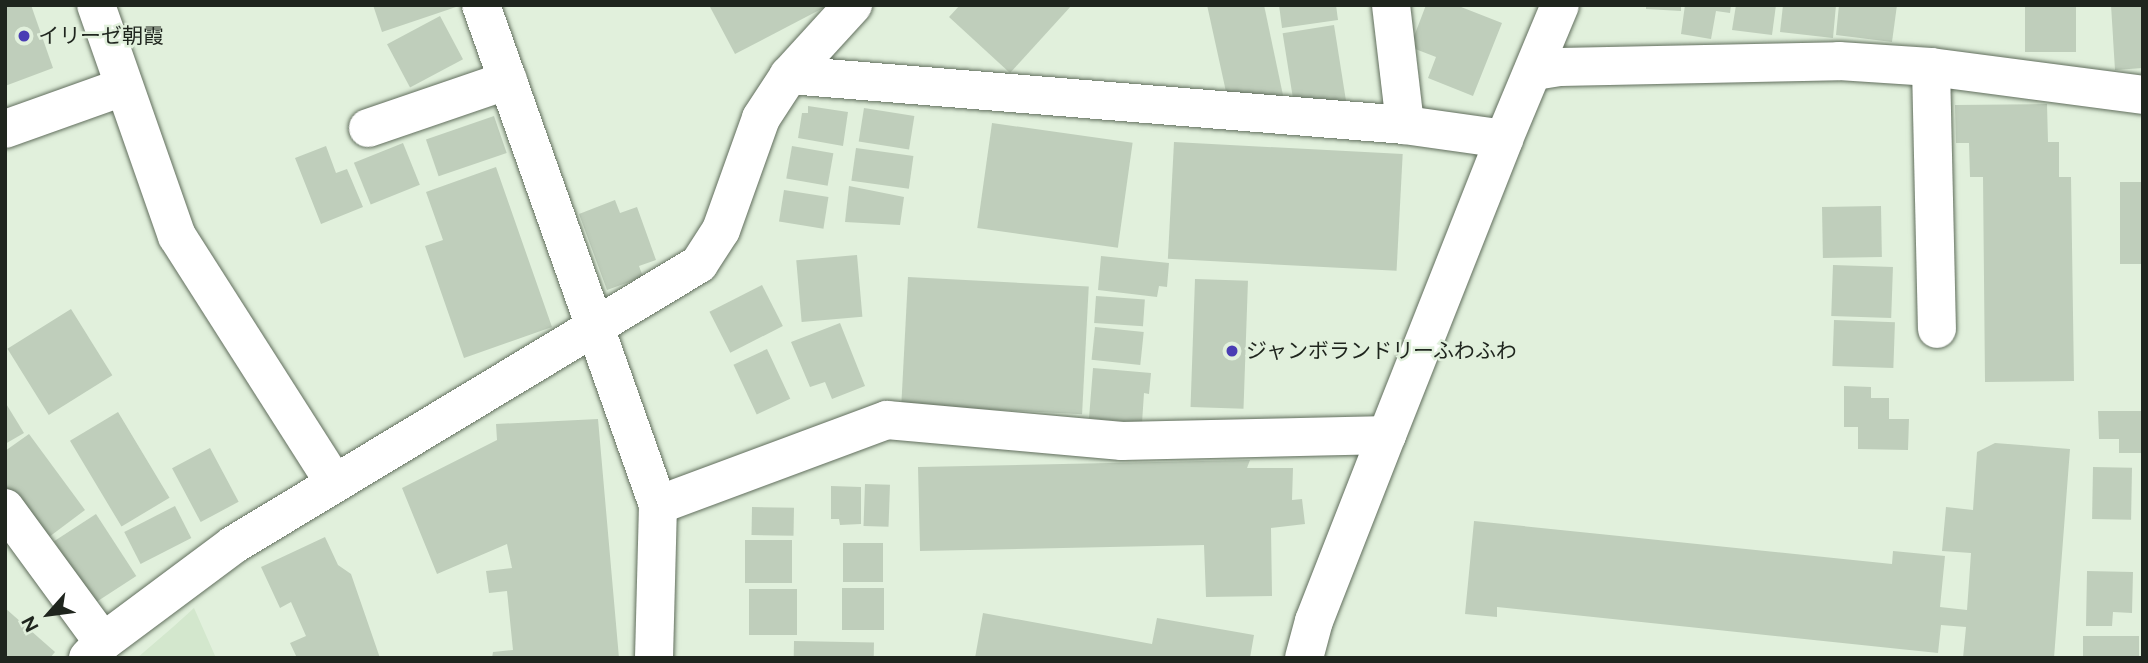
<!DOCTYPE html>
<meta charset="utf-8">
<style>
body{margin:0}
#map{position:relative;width:2148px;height:663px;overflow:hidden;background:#e1f0dc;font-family:Figtree,"Noto Sans JP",sans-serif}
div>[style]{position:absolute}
.built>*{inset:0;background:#d3e7cd}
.building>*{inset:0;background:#bfcebb;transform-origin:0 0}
.roads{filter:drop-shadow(0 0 2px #616e5d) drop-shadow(0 0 2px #616e5d)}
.minor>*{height:38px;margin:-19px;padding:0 19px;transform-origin:19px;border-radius:19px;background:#fff}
.dots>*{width:19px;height:19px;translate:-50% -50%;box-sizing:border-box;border:4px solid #e1f0dc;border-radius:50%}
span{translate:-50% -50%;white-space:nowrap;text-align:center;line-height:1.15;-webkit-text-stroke:5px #e1f0dc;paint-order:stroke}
.poi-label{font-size:21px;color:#1f251e}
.left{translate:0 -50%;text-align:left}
.frame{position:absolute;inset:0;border:7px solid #1f251e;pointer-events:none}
.north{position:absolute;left:14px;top:579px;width:70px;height:70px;-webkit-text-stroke:5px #e1f0dc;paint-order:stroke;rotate:242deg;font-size:19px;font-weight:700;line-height:28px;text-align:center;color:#1f251e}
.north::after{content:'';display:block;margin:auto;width:24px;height:32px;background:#1f251e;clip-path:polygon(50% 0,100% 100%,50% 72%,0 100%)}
</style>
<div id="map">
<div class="built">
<i style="clip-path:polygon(194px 608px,216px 658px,137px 658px,173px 627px)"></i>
</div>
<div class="building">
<i style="clip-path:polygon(5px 5px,31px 5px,53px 68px,5px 86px)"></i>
<i style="clip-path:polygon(373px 5px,459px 5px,459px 6px,382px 32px)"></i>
<i style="clip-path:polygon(709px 5px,829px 5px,735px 54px)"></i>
<i style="clip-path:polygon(960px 5px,1072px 5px,1010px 73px,949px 17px)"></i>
<i style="clip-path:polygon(1207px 5px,1264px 5px,1284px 100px,1228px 101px)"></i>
<i style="clip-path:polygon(1279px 5px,1336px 5px,1338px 20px,1282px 28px)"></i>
<i style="clip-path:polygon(1426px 5px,1456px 5px,1502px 23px,1473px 96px,1428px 78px,1436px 57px,1410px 47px)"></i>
<i style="clip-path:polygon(1646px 5px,1681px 5px,1681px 11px,1646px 9px)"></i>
<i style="clip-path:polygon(1685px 5px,1731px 5px,1730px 13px,1716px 11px,1711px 39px,1681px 34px)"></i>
<i style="clip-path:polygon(1736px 5px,1776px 5px,1772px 35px,1732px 30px)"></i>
<i style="clip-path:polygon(1783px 5px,1836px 5px,1833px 38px,1780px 32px)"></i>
<i style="clip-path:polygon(1839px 5px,1897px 5px,1892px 42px,1836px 35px)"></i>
<i style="left:2025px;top:5px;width:51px;height:47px"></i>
<i style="clip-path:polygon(2111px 5px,2143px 5px,2143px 68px,2115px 70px)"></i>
<i style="left:440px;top:16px;width:49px;height:60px;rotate:62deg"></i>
<i style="left:1334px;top:25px;width:81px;height:52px;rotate:81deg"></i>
<i style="clip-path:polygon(2047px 104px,2048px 142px,2059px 142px,2059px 177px,2071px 177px,2074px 381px,1985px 382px,1983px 177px,1970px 177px,1969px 143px,1956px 143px,1955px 105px)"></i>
<i style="clip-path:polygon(808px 106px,848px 112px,843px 146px,798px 138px,802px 113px,808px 113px)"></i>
<i style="left:864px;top:108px;width:51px;height:34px;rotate:9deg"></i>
<i style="left:494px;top:116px;width:39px;height:72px;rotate:71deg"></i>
<i style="left:992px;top:123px;width:142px;height:106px;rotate:8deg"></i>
<i style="left:1174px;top:142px;width:229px;height:117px;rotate:3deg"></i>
<i style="left:403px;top:143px;width:45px;height:53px;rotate:68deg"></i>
<i style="clip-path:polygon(326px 146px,336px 173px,347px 169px,363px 207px,321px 224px,295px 158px)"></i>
<i style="left:792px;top:146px;width:42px;height:33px;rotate:10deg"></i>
<i style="left:856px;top:148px;width:58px;height:33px;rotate:8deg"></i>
<i style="clip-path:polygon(496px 167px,552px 327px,464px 358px,425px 246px,443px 240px,426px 192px)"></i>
<i style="left:2143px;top:182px;width:82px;height:23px;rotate:90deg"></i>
<i style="clip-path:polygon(849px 186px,904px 197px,900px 225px,845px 222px)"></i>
<i style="left:784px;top:190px;width:45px;height:32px;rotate:9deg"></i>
<i style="clip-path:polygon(615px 200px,620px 213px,637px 207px,656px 260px,639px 266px,643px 277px,607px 290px,579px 214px)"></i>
<i style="left:1881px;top:206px;width:51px;height:59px;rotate:89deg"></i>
<i style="left:857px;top:255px;width:62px;height:61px;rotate:85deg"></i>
<i style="clip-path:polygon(1101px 256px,1169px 263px,1167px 287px,1159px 286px,1157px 297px,1098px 290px)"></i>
<i style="left:1833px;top:265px;width:60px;height:51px;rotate:2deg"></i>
<i style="left:908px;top:277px;width:181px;height:128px;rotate:3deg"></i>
<i style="left:1195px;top:279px;width:53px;height:128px;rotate:2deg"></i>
<i style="left:762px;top:285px;width:46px;height:59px;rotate:63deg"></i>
<i style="left:1096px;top:296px;width:49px;height:27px;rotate:4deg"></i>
<i style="left:71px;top:309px;width:78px;height:75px;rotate:58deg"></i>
<i style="left:1834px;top:320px;width:61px;height:46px;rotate:2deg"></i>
<i style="clip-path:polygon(840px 323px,865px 386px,832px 399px,825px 382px,810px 387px,791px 342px)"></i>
<i style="left:1095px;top:327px;width:49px;height:33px;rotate:6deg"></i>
<i style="left:767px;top:349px;width:55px;height:37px;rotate:65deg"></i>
<i style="clip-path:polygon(1093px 368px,1151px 373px,1149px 394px,1144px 393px,1142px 423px,1089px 418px)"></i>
<i style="clip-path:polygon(1844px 386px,1871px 387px,1871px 398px,1889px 398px,1889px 419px,1909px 419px,1908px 450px,1858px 449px,1858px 427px,1844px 427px)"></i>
<i style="clip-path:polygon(5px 402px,24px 433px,5px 444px)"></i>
<i style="clip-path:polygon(2098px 411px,2143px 411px,2143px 453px,2119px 453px,2119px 439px,2099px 439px)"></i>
<i style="left:118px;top:412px;width:100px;height:56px;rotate:59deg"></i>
<i style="clip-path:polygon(598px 419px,619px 658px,492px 658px,493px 652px,513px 650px,507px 591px,489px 593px,486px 571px,512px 568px,507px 544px,437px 574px,402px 488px,497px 440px,496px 424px)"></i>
<i style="clip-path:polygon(29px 434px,85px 510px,45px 540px,5px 485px,5px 451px)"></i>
<i style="clip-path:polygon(1995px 443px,2070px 449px,2054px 658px,1963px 658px,1966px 627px,1941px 625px,1938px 653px,1497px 607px,1497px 617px,1465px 614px,1474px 521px,1892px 564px,1893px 551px,1945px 556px,1940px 607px,1967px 610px,1971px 553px,1942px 551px,1946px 507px,1973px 510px,1977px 452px)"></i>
<i style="left:210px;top:448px;width:61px;height:43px;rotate:62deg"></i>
<i style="clip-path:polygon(1250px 460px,1247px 468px,1293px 468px,1292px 500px,1302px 499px,1305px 524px,1271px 528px,1272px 596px,1206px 597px,1204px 545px,920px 551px,918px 467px)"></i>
<i style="left:2093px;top:467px;width:39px;height:52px;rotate:1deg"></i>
<i style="left:865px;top:484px;width:25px;height:42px;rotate:2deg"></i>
<i style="clip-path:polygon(831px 486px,861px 487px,861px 524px,840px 525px,839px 519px,831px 519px)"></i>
<i style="left:175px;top:506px;width:36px;height:57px;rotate:63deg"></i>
<i style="left:752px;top:507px;width:42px;height:28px;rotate:1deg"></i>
<i style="left:96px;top:514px;width:74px;height:50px;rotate:57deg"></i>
<i style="clip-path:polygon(325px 537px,338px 565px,351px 574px,380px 658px,297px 658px,290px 643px,306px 636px,291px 602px,280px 608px,261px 567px)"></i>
<i style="left:745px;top:540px;width:47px;height:43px"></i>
<i style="left:883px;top:543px;width:39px;height:40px;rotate:90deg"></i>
<i style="clip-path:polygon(2087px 571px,2133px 572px,2132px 613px,2113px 612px,2112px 626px,2086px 626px)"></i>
<i style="left:842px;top:588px;width:42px;height:42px"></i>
<i style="left:749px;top:589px;width:48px;height:46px"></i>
<i style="clip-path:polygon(5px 608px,55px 652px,50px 658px,5px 658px)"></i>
<i style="clip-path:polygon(983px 613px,1152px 644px,1157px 618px,1254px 635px,1250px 658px,975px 658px)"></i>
<i style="left:2083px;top:636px;width:56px;height:22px"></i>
<i style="left:794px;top:641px;width:80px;height:17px;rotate:1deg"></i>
</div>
<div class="roads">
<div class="minor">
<i style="left:96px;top:5px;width:245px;rotate:70.7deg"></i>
<i style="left:177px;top:236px;width:292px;rotate:57.5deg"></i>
<i style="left:481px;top:5px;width:530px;rotate:70.51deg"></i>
<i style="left:658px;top:505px;width:153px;rotate:91.5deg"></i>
<i style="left:1391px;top:5px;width:121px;rotate:83.3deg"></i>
<i style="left:1931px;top:67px;width:262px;rotate:88.7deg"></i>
<i style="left:1535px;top:71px;width:25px;rotate:-9deg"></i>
<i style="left:1560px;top:67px;width:279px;rotate:-1.2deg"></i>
<i style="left:1839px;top:61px;width:92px;rotate:3.7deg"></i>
<i style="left:1931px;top:67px;width:214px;rotate:7.5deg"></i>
<i style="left:789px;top:75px;width:618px;rotate:4.64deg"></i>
<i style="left:1405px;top:125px;width:100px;rotate:8deg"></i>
<i style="left:368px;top:128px;width:148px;rotate:-18.9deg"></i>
<i style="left:5px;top:129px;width:125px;rotate:-19.6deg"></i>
<i style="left:658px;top:505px;width:244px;rotate:-20.4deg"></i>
<i style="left:887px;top:420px;width:236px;rotate:5.1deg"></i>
<i style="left:1122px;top:441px;width:265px;rotate:-1.3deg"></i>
<i style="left:5px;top:508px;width:166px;rotate:53.8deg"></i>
<i style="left:88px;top:658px;width:22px;rotate:-47deg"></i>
<i style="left:103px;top:642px;width:162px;rotate:-36.7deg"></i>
<i style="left:233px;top:545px;width:544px;rotate:-31.09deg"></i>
<i style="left:699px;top:264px;width:40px;rotate:-57.1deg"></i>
<i style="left:721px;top:230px;width:119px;rotate:-70.3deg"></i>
<i style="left:761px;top:118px;width:51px;rotate:-56.9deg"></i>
<i style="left:789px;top:75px;width:95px;rotate:-47.6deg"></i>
<i style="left:1304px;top:658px;width:38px;rotate:-75deg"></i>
<i style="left:1314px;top:621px;width:200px;rotate:-68.6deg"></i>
<i style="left:1387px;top:435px;width:318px;rotate:-68.4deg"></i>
<i style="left:1504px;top:139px;width:145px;rotate:-67.3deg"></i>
</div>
</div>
<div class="dots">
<i style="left:24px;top:36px;background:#4a3db4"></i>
<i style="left:1232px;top:351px;background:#4a3db4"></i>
</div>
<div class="poi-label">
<span class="left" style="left:38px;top:36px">イリーゼ朝霞</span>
<span class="left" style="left:1246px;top:351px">ジャンボランドリーふわふわ</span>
</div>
<div class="frame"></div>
<div class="north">N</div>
</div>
